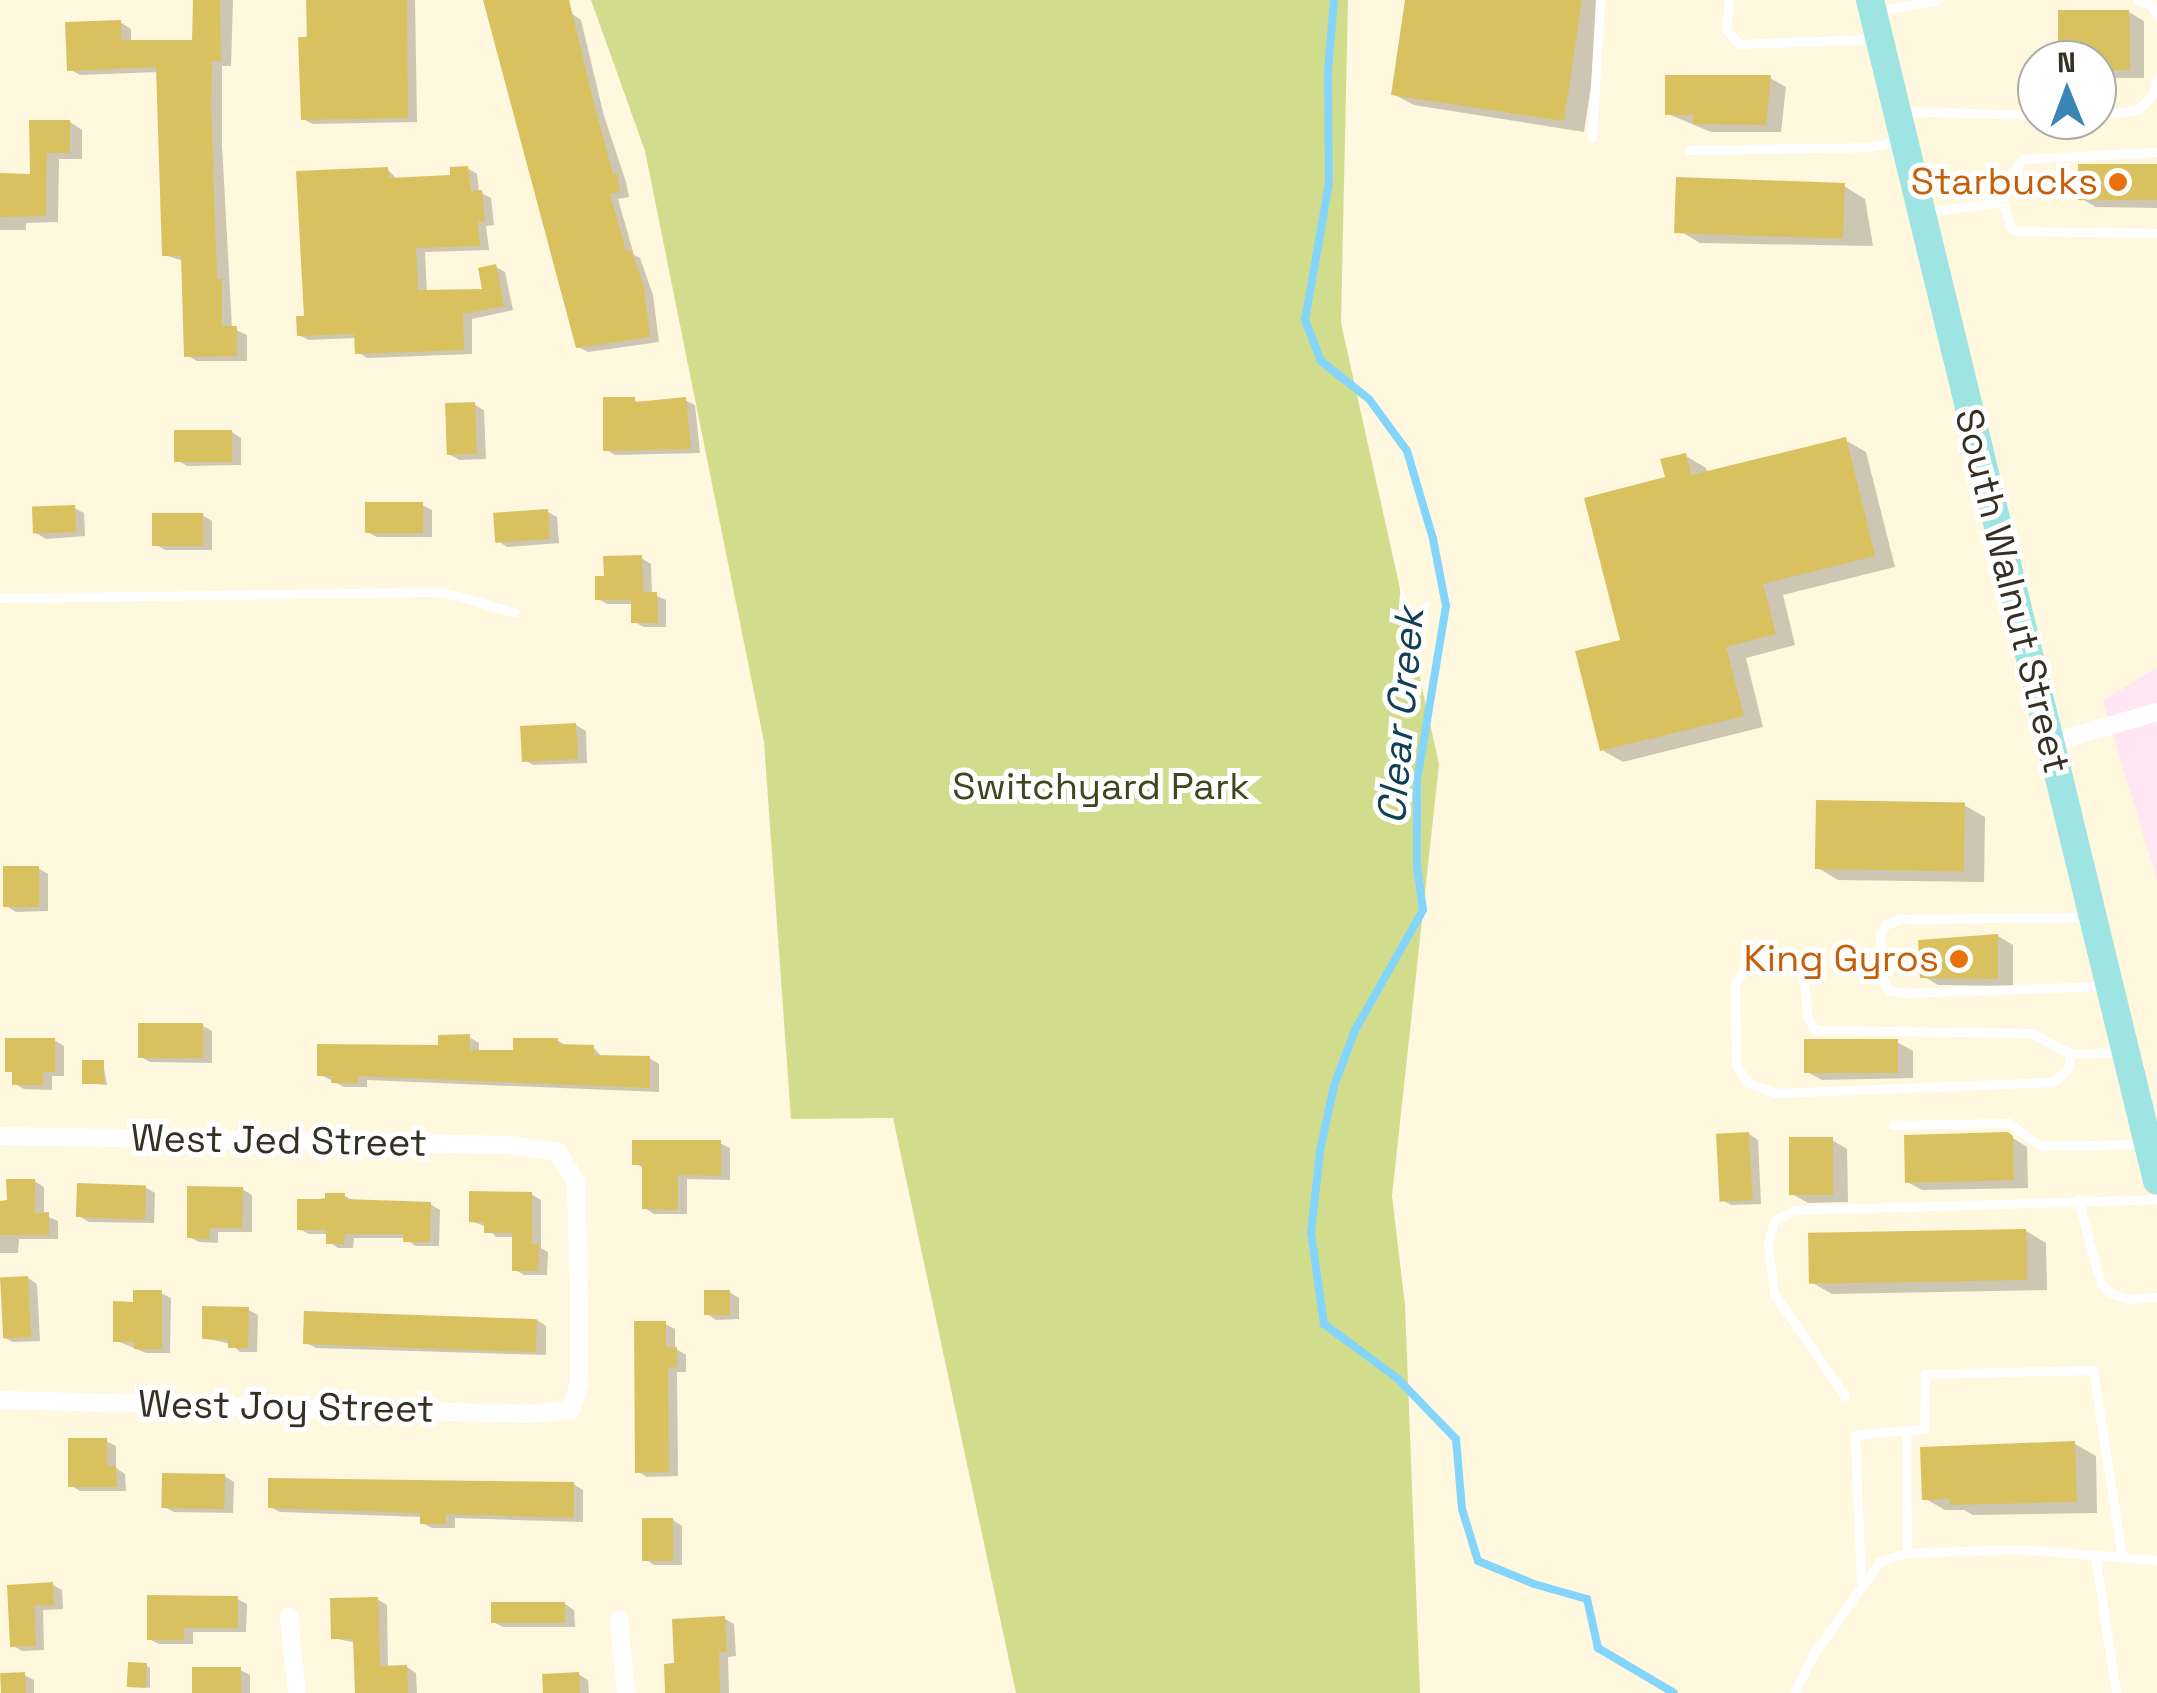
<!DOCTYPE html>
<style>
body{margin:0}
#map{position:relative;width:2157px;height:1693px;overflow:hidden;background:#fff8df;font-family:"Space Grotesk",sans-serif}
div>[style]{position:absolute}
.education>*{inset:0;background:#fee6f2}
.green>*{inset:0;background:#d1dd8d}
.shadow>*{inset:0;background:#0003}
.stream>*{height:8px;margin:-4px;padding:0 4px;transform-origin:4px;border-radius:4px;background:#83d5fb}
.building>*{inset:0;background:#dac160;transform-origin:0 0}
.lane>*{height:9px;margin:-4.5px;padding:0 4.5px;transform-origin:4.5px;border-radius:4.5px;background:#fff}
.street>*{height:18px;margin:-9px;padding:0 9px;transform-origin:9px;border-radius:9px;background:#fff}
.primary>*{height:28px;margin:-14px;padding:0 14px;transform-origin:14px;border-radius:14px;background:#9ee4e3}
.dots>*{width:28px;height:28px;translate:-50% -50%;box-sizing:border-box;border:5px solid #fff;border-radius:50%}
span{translate:-50% -50%;white-space:nowrap;text-align:center;line-height:1.15;-webkit-text-stroke:10px #fff;paint-order:stroke}
.food-label{font-size:38px;color:#c56008}
.right{translate:-100% -50%;text-align:right}
.street-label{font-size:38px;color:#343024}
.park-label{font-size:38px;color:#41461f}
.water-label{font-size:40px;color:#104054;font-style:italic}
.north{position:absolute;left:2017px;top:40px;width:100px;height:100px;box-sizing:border-box;background:#fff;border:2px solid #aeaca7;border-radius:50%;rotate:359deg;font-size:28px;font-weight:700;line-height:40px;text-align:center;color:#343024}
.north::after{content:'';display:block;margin:auto;width:35px;height:45px;background:#3a85b8;clip-path:polygon(50% 0,100% 100%,50% 72%,0 100%)}
</style>
<div id="map">
<div class="education">
<i style="clip-path:polygon(2157px 667px,2157px 880px,2103px 701px)"></i>
</div>
<div class="green">
<i style="clip-path:polygon(591px 0,1348px 0,1341px 323px,1439px 764px,1392px 1196px,1405px 1305px,1420px 1693px,1016px 1693px,893px 1118px,791px 1119px,764px 742px,645px 151px)"></i>
</div>
<div class="shadow">
<i style="clip-path:polygon(196px 0,233px 0,231px 66px,222px 66px,222px 145px,232px 328px,247px 335px,247px 361px,197px 361px,187px 355px,183px 261px,165px 255px,159px 72px,80px 75px,69px 69px,120px 22px,131px 29px,131px 43px,195px 43px)"></i>
<i style="clip-path:polygon(308px 0,415px 0,417px 122px,313px 124px,303px 119px)"></i>
<i style="clip-path:polygon(486px 0,568px 0,572px 14px,581px 20px,604px 116px,626px 182px,629px 197px,618px 199px,634px 255px,640px 258px,653px 295px,659px 342px,588px 352px,578px 347px)"></i>
<i style="clip-path:polygon(1408px 0,1604px 0,1584px 132px,1414px 105px,1393px 94px)"></i>
<i style="clip-path:polygon(2129px 12px,2144px 21px,2144px 78px,2097px 78px,2097px 60px,2060px 60px)"></i>
<i style="clip-path:polygon(1770px 78px,1786px 87px,1781px 132px,1711px 132px,1668px 114px)"></i>
<i style="clip-path:polygon(32px 122px,70px 122px,82px 130px,82px 159px,59px 159px,58px 222px,26px 223px,26px 230px,0 230px,0 176px,32px 176px)"></i>
<i style="clip-path:polygon(2157px 167px,2157px 208px,2096px 207px,2080px 198px)"></i>
<i style="clip-path:polygon(467px 168px,477px 174px,479px 192px,491px 198px,494px 225px,486px 226px,489px 250px,425px 252px,427px 293px,485px 292px,496px 267px,505px 272px,513px 310px,472px 319px,472px 354px,367px 358px,358px 352px,357px 338px,309px 340px,299px 335px,388px 170px,398px 180px,453px 177px)"></i>
<i style="clip-path:polygon(1844px 186px,1865px 199px,1873px 246px,1700px 243px,1680px 231px)"></i>
<i style="clip-path:polygon(634px 400px,642px 404px,685px 400px,695px 405px,700px 453px,615px 455px,605px 449px)"></i>
<i style="clip-path:polygon(475px 405px,484px 410px,486px 459px,459px 460px,449px 454px)"></i>
<i style="clip-path:polygon(232px 432px,241px 438px,241px 465px,187px 466px,177px 460px)"></i>
<i style="clip-path:polygon(1845px 440px,1866px 452px,1895px 567px,1783px 595px,1795px 645px,1746px 658px,1763px 727px,1623px 762px,1602px 750px,1623px 641px,1668px 479px,1686px 456px,1706px 468px,1708px 474px)"></i>
<i style="clip-path:polygon(422px 505px,432px 510px,432px 537px,377px 537px,367px 532px)"></i>
<i style="clip-path:polygon(74px 508px,84px 513px,85px 536px,46px 539px,36px 533px)"></i>
<i style="clip-path:polygon(548px 512px,557px 517px,559px 543px,507px 547px,498px 541px)"></i>
<i style="clip-path:polygon(202px 515px,212px 521px,212px 550px,165px 550px,155px 544px)"></i>
<i style="clip-path:polygon(641px 558px,651px 564px,652px 594px,666px 600px,666px 627px,644px 627px,634px 622px,634px 604px,607px 604px,598px 599px,606px 579px)"></i>
<i style="clip-path:polygon(576px 725px,586px 731px,587px 763px,533px 765px,523px 759px)"></i>
<i style="clip-path:polygon(1964px 805px,1985px 817px,1984px 882px,1838px 880px,1818px 868px)"></i>
<i style="clip-path:polygon(38px 868px,48px 874px,48px 911px,16px 912px,6px 906px)"></i>
<i style="clip-path:polygon(1998px 936px,2013px 945px,2013px 986px,1938px 985px,1923px 976px)"></i>
<i style="clip-path:polygon(203px 1026px,212px 1031px,212px 1063px,150px 1062px,141px 1057px)"></i>
<i style="clip-path:polygon(469px 1037px,479px 1043px,479px 1052px,516px 1053px,557px 1040px,568px 1047px,593px 1047px,603px 1058px,649px 1058px,659px 1064px,659px 1092px,367px 1080px,367px 1087px,344px 1087px,319px 1074px,440px 1048px)"></i>
<i style="clip-path:polygon(54px 1040px,64px 1046px,64px 1076px,52px 1076px,52px 1090px,24px 1089px,15px 1084px,15px 1074px,8px 1070px)"></i>
<i style="clip-path:polygon(1897px 1042px,1913px 1051px,1913px 1078px,1822px 1080px,1807px 1072px)"></i>
<i style="clip-path:polygon(103px 1063px,107px 1085px,85px 1083px)"></i>
<i style="clip-path:polygon(1749px 1134px,1758px 1140px,1761px 1204px,1731px 1205px,1721px 1199px)"></i>
<i style="clip-path:polygon(2008px 1135px,2027px 1147px,2028px 1188px,1922px 1190px,1907px 1182px)"></i>
<i style="clip-path:polygon(1832px 1140px,1847px 1149px,1848px 1202px,1808px 1203px,1792px 1194px)"></i>
<i style="clip-path:polygon(720px 1143px,730px 1148px,730px 1180px,687px 1179px,687px 1214px,654px 1214px,645px 1208px,645px 1169px,635px 1163px)"></i>
<i style="clip-path:polygon(34px 1181px,44px 1187px,44px 1215px,58px 1221px,58px 1239px,19px 1239px,18px 1253px,0 1253px,0 1222px)"></i>
<i style="clip-path:polygon(145px 1187px,155px 1193px,154px 1223px,89px 1222px,79px 1216px)"></i>
<i style="clip-path:polygon(242px 1189px,252px 1195px,252px 1232px,218px 1232px,218px 1243px,199px 1242px,189px 1237px)"></i>
<i style="clip-path:polygon(531px 1194px,541px 1200px,541px 1248px,548px 1252px,547px 1275px,524px 1275px,514px 1269px,515px 1237px,496px 1237px,487px 1227px,471px 1221px)"></i>
<i style="clip-path:polygon(345px 1196px,354px 1201px,430px 1204px,440px 1210px,439px 1246px,415px 1246px,405px 1238px,354px 1238px,353px 1248px,338px 1248px,329px 1242px,329px 1234px,309px 1234px,299px 1229px,299px 1201px)"></i>
<i style="clip-path:polygon(2026px 1231px,2046px 1243px,2047px 1290px,1832px 1294px,1811px 1282px)"></i>
<i style="clip-path:polygon(28px 1278px,37px 1284px,40px 1341px,13px 1342px,3px 1337px)"></i>
<i style="clip-path:polygon(729px 1292px,739px 1298px,739px 1319px,716px 1320px,707px 1314px)"></i>
<i style="clip-path:polygon(161px 1293px,171px 1298px,170px 1353px,146px 1353px,115px 1340px,135px 1304px)"></i>
<i style="clip-path:polygon(248px 1310px,258px 1315px,257px 1352px,240px 1352px,231px 1344px,204px 1338px)"></i>
<i style="clip-path:polygon(537px 1320px,546px 1326px,546px 1355px,316px 1348px,306px 1343px)"></i>
<i style="clip-path:polygon(665px 1324px,675px 1329px,675px 1348px,686px 1355px,686px 1372px,677px 1372px,678px 1476px,647px 1477px,637px 1471px)"></i>
<i style="clip-path:polygon(106px 1441px,116px 1446px,116px 1468px,125px 1474px,126px 1491px,80px 1491px,70px 1485px)"></i>
<i style="clip-path:polygon(2075px 1444px,2096px 1456px,2097px 1513px,1973px 1515px,1964px 1510px,1945px 1510px,1924px 1498px)"></i>
<i style="clip-path:polygon(224px 1476px,234px 1482px,233px 1513px,174px 1512px,164px 1507px)"></i>
<i style="clip-path:polygon(573px 1484px,583px 1490px,583px 1522px,455px 1518px,455px 1528px,432px 1528px,422px 1523px,422px 1517px,280px 1512px,270px 1507px)"></i>
<i style="clip-path:polygon(673px 1520px,682px 1526px,682px 1565px,654px 1565px,645px 1559px)"></i>
<i style="clip-path:polygon(53px 1585px,62px 1590px,63px 1609px,43px 1610px,44px 1650px,22px 1651px,13px 1646px,9px 1587px)"></i>
<i style="clip-path:polygon(237px 1599px,247px 1604px,246px 1632px,193px 1632px,193px 1644px,159px 1644px,149px 1639px)"></i>
<i style="clip-path:polygon(377px 1599px,387px 1605px,388px 1668px,407px 1667px,416px 1673px,417px 1693px,357px 1693px,356px 1643px,334px 1638px)"></i>
<i style="clip-path:polygon(565px 1604px,574px 1610px,575px 1627px,503px 1627px,493px 1622px)"></i>
<i style="clip-path:polygon(725px 1619px,734px 1624px,736px 1656px,728px 1657px,729px 1693px,668px 1693px,676px 1666px)"></i>
<i style="clip-path:polygon(146px 1665px,150px 1668px,150px 1688px,130px 1685px)"></i>
<i style="clip-path:polygon(240px 1670px,250px 1675px,250px 1693px,195px 1693px)"></i>
<i style="clip-path:polygon(578px 1674px,588px 1680px,589px 1693px,545px 1693px)"></i>
<i style="clip-path:polygon(24px 1675px,34px 1680px,34px 1693px,3px 1693px)"></i>
</div>
<div class="stream">
<i style="left:1334px;top:0;width:72px;rotate:94.8deg"></i>
<i style="left:1328px;top:72px;width:111px;rotate:89.5deg"></i>
<i style="left:1329px;top:183px;width:139px;rotate:99.9deg"></i>
<i style="left:1305px;top:320px;width:44px;rotate:68.7deg"></i>
<i style="left:1321px;top:361px;width:61px;rotate:38.4deg"></i>
<i style="left:1369px;top:399px;width:64px;rotate:53.8deg"></i>
<i style="left:1407px;top:451px;width:92px;rotate:73.5deg"></i>
<i style="left:1433px;top:539px;width:68px;rotate:79deg"></i>
<i style="left:1446px;top:606px;width:177px;rotate:99.4deg"></i>
<i style="left:1417px;top:781px;width:85px;rotate:90deg"></i>
<i style="left:1417px;top:866px;width:44px;rotate:82.2deg"></i>
<i style="left:1423px;top:910px;width:138px;rotate:119.5deg"></i>
<i style="left:1355px;top:1030px;width:60px;rotate:110.6deg"></i>
<i style="left:1334px;top:1086px;width:66px;rotate:102.2deg"></i>
<i style="left:1320px;top:1151px;width:81px;rotate:96.3deg"></i>
<i style="left:1311px;top:1232px;width:93px;rotate:82deg"></i>
<i style="left:1324px;top:1324px;width:91px;rotate:36.5deg"></i>
<i style="left:1397px;top:1378px;width:85px;rotate:46deg"></i>
<i style="left:1456px;top:1439px;width:70px;rotate:85.1deg"></i>
<i style="left:1462px;top:1509px;width:54px;rotate:72.9deg"></i>
<i style="left:1478px;top:1561px;width:61px;rotate:22.3deg"></i>
<i style="left:1534px;top:1584px;width:55px;rotate:15.8deg"></i>
<i style="left:1587px;top:1599px;width:50px;rotate:77.3deg"></i>
<i style="left:1598px;top:1648px;width:88px;rotate:30.6deg"></i>
</div>
<div class="building">
<i style="clip-path:polygon(193px 0,220px 0,221px 61px,212px 61px,211px 102px,217px 279px,222px 279px,222px 326px,237px 326px,237px 356px,184px 357px,181px 256px,162px 256px,156px 67px,67px 71px,65px 22px,121px 20px,121px 40px,192px 40px)"></i>
<i style="clip-path:polygon(306px 0,407px 0,408px 118px,301px 120px,298px 37px,307px 37px)"></i>
<i style="clip-path:polygon(483px 0,569px 0,595px 108px,613px 174px,617px 173px,620px 192px,610px 194px,626px 251px,631px 250px,644px 287px,650px 337px,576px 348px)"></i>
<i style="clip-path:polygon(1405px 0,1582px 0,1564px 121px,1391px 95px)"></i>
<i style="clip-path:polygon(2058px 10px,2129px 10px,2130px 70px,2097px 71px,2097px 60px,2058px 60px)"></i>
<i style="clip-path:polygon(1665px 75px,1771px 75px,1766px 125px,1693px 124px,1693px 115px,1665px 115px)"></i>
<i style="clip-path:polygon(29px 120px,70px 120px,70px 153px,47px 153px,46px 216px,0 217px,0 173px,30px 174px)"></i>
<i style="left:2078px;top:164px;width:79px;height:36px"></i>
<i style="clip-path:polygon(468px 166px,471px 191px,482px 190px,485px 221px,478px 222px,480px 246px,416px 248px,418px 290px,482px 289px,478px 268px,496px 264px,504px 306px,463px 314px,464px 350px,355px 354px,354px 334px,297px 336px,296px 316px,304px 316px,296px 171px,388px 167px,389px 178px,450px 175px,450px 167px)"></i>
<i style="left:1676px;top:177px;width:169px;height:56px;rotate:2deg"></i>
<i style="clip-path:polygon(603px 397px,635px 397px,635px 402px,686px 397px,691px 449px,603px 451px)"></i>
<i style="left:475px;top:402px;width:52px;height:30px;rotate:88deg"></i>
<i style="left:174px;top:430px;width:58px;height:32px"></i>
<i style="clip-path:polygon(1846px 437px,1875px 556px,1763px 584px,1776px 634px,1726px 647px,1744px 716px,1600px 751px,1575px 651px,1620px 640px,1584px 498px,1665px 477px,1660px 459px,1686px 453px,1691px 475px)"></i>
<i style="left:365px;top:502px;width:58px;height:31px"></i>
<i style="left:75px;top:505px;width:27px;height:43px;rotate:88deg"></i>
<i style="left:548px;top:509px;width:30px;height:55px;rotate:86deg"></i>
<i style="left:152px;top:513px;width:51px;height:33px"></i>
<i style="clip-path:polygon(642px 555px,643px 592px,657px 592px,658px 623px,631px 623px,631px 600px,595px 600px,595px 576px,604px 576px,603px 556px)"></i>
<i style="left:576px;top:723px;width:36px;height:56px;rotate:87deg"></i>
<i style="left:1816px;top:800px;width:149px;height:69px;rotate:1deg"></i>
<i style="left:3px;top:866px;width:36px;height:41px"></i>
<i style="clip-path:polygon(1998px 934px,1998px 979px,1920px 978px,1918px 940px)"></i>
<i style="left:138px;top:1023px;width:65px;height:35px"></i>
<i style="clip-path:polygon(470px 1034px,470px 1050px,513px 1050px,513px 1038px,558px 1038px,558px 1044px,594px 1045px,594px 1055px,650px 1056px,650px 1088px,358px 1076px,358px 1083px,331px 1083px,332px 1076px,317px 1076px,317px 1044px,438px 1045px,438px 1035px)"></i>
<i style="clip-path:polygon(5px 1038px,55px 1038px,55px 1072px,43px 1072px,43px 1085px,12px 1085px,12px 1072px,5px 1072px)"></i>
<i style="left:1804px;top:1039px;width:94px;height:34px"></i>
<i style="left:82px;top:1060px;width:22px;height:24px"></i>
<i style="left:1749px;top:1132px;width:68px;height:33px;rotate:87deg"></i>
<i style="clip-path:polygon(2008px 1132px,2013px 1136px,2014px 1180px,1905px 1183px,1904px 1135px)"></i>
<i style="left:1833px;top:1137px;width:58px;height:44px;rotate:90deg"></i>
<i style="clip-path:polygon(632px 1140px,721px 1140px,721px 1176px,678px 1175px,678px 1210px,642px 1209px,642px 1165px,632px 1165px)"></i>
<i style="clip-path:polygon(6px 1179px,35px 1179px,35px 1213px,49px 1212px,49px 1235px,0 1235px,0 1201px,7px 1200px)"></i>
<i style="left:77px;top:1183px;width:69px;height:34px;rotate:2deg"></i>
<i style="clip-path:polygon(187px 1186px,243px 1187px,242px 1228px,210px 1228px,209px 1239px,187px 1238px)"></i>
<i style="clip-path:polygon(469px 1191px,532px 1192px,532px 1244px,539px 1244px,538px 1271px,512px 1271px,512px 1233px,484px 1233px,484px 1223px,469px 1222px)"></i>
<i style="clip-path:polygon(325px 1193px,345px 1193px,345px 1199px,431px 1202px,430px 1242px,403px 1242px,403px 1234px,345px 1234px,344px 1244px,326px 1244px,326px 1230px,297px 1230px,297px 1199px,325px 1199px)"></i>
<i style="left:2026px;top:1229px;width:51px;height:218px;rotate:89deg"></i>
<i style="left:28px;top:1276px;width:61px;height:28px;rotate:87deg"></i>
<i style="clip-path:polygon(133px 1290px,162px 1290px,162px 1349px,134px 1349px,134px 1342px,113px 1342px,113px 1301px,133px 1302px)"></i>
<i style="left:704px;top:1290px;width:26px;height:25px"></i>
<i style="clip-path:polygon(202px 1306px,249px 1307px,248px 1348px,228px 1348px,228px 1340px,202px 1339px)"></i>
<i style="left:304px;top:1311px;width:233px;height:33px;rotate:2deg"></i>
<i style="clip-path:polygon(634px 1321px,666px 1321px,666px 1347px,677px 1347px,677px 1367px,668px 1368px,669px 1472px,635px 1473px)"></i>
<i style="clip-path:polygon(68px 1438px,107px 1438px,107px 1466px,116px 1466px,117px 1487px,68px 1487px)"></i>
<i style="clip-path:polygon(2075px 1441px,2077px 1502px,1950px 1505px,1950px 1499px,1922px 1500px,1920px 1447px)"></i>
<i style="left:162px;top:1473px;width:63px;height:35px;rotate:1deg"></i>
<i style="clip-path:polygon(268px 1478px,574px 1482px,574px 1518px,446px 1514px,446px 1524px,420px 1524px,420px 1513px,268px 1508px)"></i>
<i style="left:642px;top:1518px;width:31px;height:43px"></i>
<i style="clip-path:polygon(53px 1582px,54px 1605px,34px 1606px,36px 1646px,10px 1647px,7px 1585px)"></i>
<i style="clip-path:polygon(147px 1595px,238px 1596px,238px 1628px,184px 1628px,184px 1640px,147px 1640px)"></i>
<i style="clip-path:polygon(378px 1597px,380px 1666px,407px 1665px,408px 1693px,355px 1693px,353px 1639px,331px 1639px,330px 1598px)"></i>
<i style="left:491px;top:1602px;width:74px;height:21px"></i>
<i style="clip-path:polygon(725px 1616px,727px 1652px,719px 1652px,720px 1693px,665px 1693px,664px 1664px,674px 1663px,672px 1619px)"></i>
<i style="left:128px;top:1662px;width:19px;height:25px;rotate:3deg"></i>
<i style="left:192px;top:1667px;width:49px;height:26px"></i>
<i style="left:25px;top:1672px;width:21px;height:25px;rotate:87deg"></i>
<i style="left:579px;top:1672px;width:21px;height:37px;rotate:87deg"></i>
</div>
<div class="lane">
<i style="left:1729px;top:0;width:30px;rotate:96deg"></i>
<i style="left:1726px;top:30px;width:19px;rotate:47deg"></i>
<i style="left:1739px;top:44px;width:137px;rotate:-2.1deg"></i>
<i style="left:2138px;top:0;width:14px;rotate:21deg"></i>
<i style="left:2151px;top:5px;width:12px;rotate:59deg"></i>
<i style="left:1876px;top:11px;width:63px;rotate:-10.1deg"></i>
<i style="left:1900px;top:111px;width:137px;rotate:1.7deg"></i>
<i style="left:2097px;top:115px;width:41px;rotate:-7deg"></i>
<i style="left:2138px;top:110px;width:22px;rotate:-47deg"></i>
<i style="left:2153px;top:94px;width:15px;rotate:-74deg"></i>
<i style="left:1592px;top:138px;width:138px;rotate:-86.7deg"></i>
<i style="left:1689px;top:150px;width:181px;rotate:-0.9deg"></i>
<i style="left:1870px;top:147px;width:32px;rotate:-14deg"></i>
<i style="left:2157px;top:152px;width:134px;rotate:177deg"></i>
<i style="left:2023px;top:159px;width:30px;rotate:127deg"></i>
<i style="left:2005px;top:183px;width:19px;rotate:96deg"></i>
<i style="left:2003px;top:202px;width:26px;rotate:74deg"></i>
<i style="left:2010px;top:227px;width:7px;rotate:34deg"></i>
<i style="left:2016px;top:231px;width:141px;rotate:0.8deg"></i>
<i style="left:1924px;top:212px;width:80px;rotate:-7.2deg"></i>
<i style="left:0;top:598px;width:442px;rotate:-0.8deg"></i>
<i style="left:442px;top:592px;width:75px;rotate:15.5deg"></i>
<i style="left:2089px;top:917px;width:189px;rotate:179.4deg"></i>
<i style="left:1900px;top:919px;width:16px;rotate:158deg"></i>
<i style="left:1885px;top:925px;width:13px;rotate:113deg"></i>
<i style="left:1880px;top:937px;width:42px;rotate:87.3deg"></i>
<i style="left:1882px;top:979px;width:13px;rotate:58deg"></i>
<i style="left:1889px;top:990px;width:15px;rotate:11deg"></i>
<i style="left:1904px;top:993px;width:201px;rotate:-2deg"></i>
<i style="left:2071px;top:1054px;width:16px;rotate:104deg"></i>
<i style="left:2067px;top:1070px;width:18px;rotate:139deg"></i>
<i style="left:2053px;top:1082px;width:277px;rotate:177.7deg"></i>
<i style="left:1776px;top:1093px;width:30px;rotate:-160deg"></i>
<i style="left:1748px;top:1083px;width:22px;rotate:-124deg"></i>
<i style="left:1736px;top:1065px;width:80px;rotate:-90.7deg"></i>
<i style="left:1735px;top:985px;width:26px;rotate:-61deg"></i>
<i style="left:1748px;top:962px;width:27px;rotate:-13deg"></i>
<i style="left:1774px;top:956px;width:20px;rotate:15deg"></i>
<i style="left:1793px;top:961px;width:19px;rotate:55deg"></i>
<i style="left:1804px;top:977px;width:40px;rotate:85.7deg"></i>
<i style="left:1807px;top:1017px;width:15px;rotate:58deg"></i>
<i style="left:1815px;top:1030px;width:216px;rotate:0.8deg"></i>
<i style="left:2031px;top:1033px;width:45px;rotate:27.7deg"></i>
<i style="left:2071px;top:1054px;width:51px;rotate:-2.2deg"></i>
<i style="left:1893px;top:1125px;width:116px;rotate:-1deg"></i>
<i style="left:2009px;top:1123px;width:39px;rotate:36deg"></i>
<i style="left:2041px;top:1146px;width:104px;rotate:-1.1deg"></i>
<i style="left:2078px;top:1199px;width:86px;rotate:75.2deg"></i>
<i style="left:2100px;top:1282px;width:16px;rotate:47deg"></i>
<i style="left:2111px;top:1294px;width:18px;rotate:16deg"></i>
<i style="left:2128px;top:1299px;width:29px;rotate:-4deg"></i>
<i style="left:1845px;top:1396px;width:124px;rotate:-124.8deg"></i>
<i style="left:1774px;top:1294px;width:50px;rotate:-96.8deg"></i>
<i style="left:1768px;top:1244px;width:24px;rotate:-75deg"></i>
<i style="left:1774px;top:1221px;width:23px;rotate:-29deg"></i>
<i style="left:1794px;top:1210px;width:363px;rotate:-1.7deg"></i>
<i style="left:1907px;top:1553px;width:123px;rotate:-90.5deg"></i>
<i style="left:1906px;top:1430px;width:18px;rotate:-3deg"></i>
<i style="left:1924px;top:1429px;width:55px;rotate:-89deg"></i>
<i style="left:1925px;top:1374px;width:168px;rotate:-1.4deg"></i>
<i style="left:2093px;top:1370px;width:189px;rotate:81.2deg"></i>
<i style="left:2095px;top:1555px;width:140px;rotate:81.3deg"></i>
<i style="left:1861px;top:1581px;width:146px;rotate:-92.4deg"></i>
<i style="left:1855px;top:1435px;width:51px;rotate:-5.6deg"></i>
<i style="left:1794px;top:1693px;width:45px;rotate:-63.4deg"></i>
<i style="left:1814px;top:1653px;width:113px;rotate:-54.3deg"></i>
<i style="left:1880px;top:1561px;width:28px;rotate:-17deg"></i>
<i style="left:1907px;top:1553px;width:111px;rotate:-2.1deg"></i>
<i style="left:2018px;top:1549px;width:139px;rotate:4.5deg"></i>
</div>
<div class="street">
<i style="left:2049px;top:743px;width:112px;rotate:-16deg"></i>
<i style="left:0;top:1136px;width:509px;rotate:1.01deg"></i>
<i style="left:509px;top:1145px;width:49px;rotate:8.1deg"></i>
<i style="left:558px;top:1152px;width:35px;rotate:59deg"></i>
<i style="left:576px;top:1182px;width:119px;rotate:88.6deg"></i>
<i style="left:579px;top:1301px;width:82px;rotate:90deg"></i>
<i style="left:579px;top:1383px;width:28px;rotate:107deg"></i>
<i style="left:571px;top:1410px;width:41px;rotate:174.4deg"></i>
<i style="left:530px;top:1414px;width:530px;rotate:-178.49deg"></i>
<i style="left:289px;top:1617px;width:76px;rotate:84deg"></i>
<i style="left:619px;top:1620px;width:73px;rotate:84.5deg"></i>
</div>
<div class="primary">
<i style="left:1870px;top:0;width:1215px;rotate:76.34deg"></i>
</div>
<div class="dots">
<i style="left:2118px;top:182px;background:#e8710a"></i>
<i style="left:1959px;top:959px;background:#e8710a"></i>
</div>
<div class="food-label">
<span class="right" style="left:2098px;top:182px">Starbucks</span>
<span class="right" style="left:1939px;top:959px">King Gyros</span>
</div>
<div class="street-label">
<span style="left:2012px;top:591px;rotate:76deg">South Walnut Street</span>
<span style="left:279px;top:1141px;rotate:1deg">West Jed Street</span>
<span style="left:286px;top:1407px;rotate:1deg">West Joy Street</span>
</div>
<div class="park-label">
<span style="left:1101px;top:787px">Switchyard Park</span>
</div>
<div class="water-label">
<span style="left:1401px;top:716px;rotate:-85deg">Clear Creek</span>
</div>
<div class="north">N</div>
</div>
